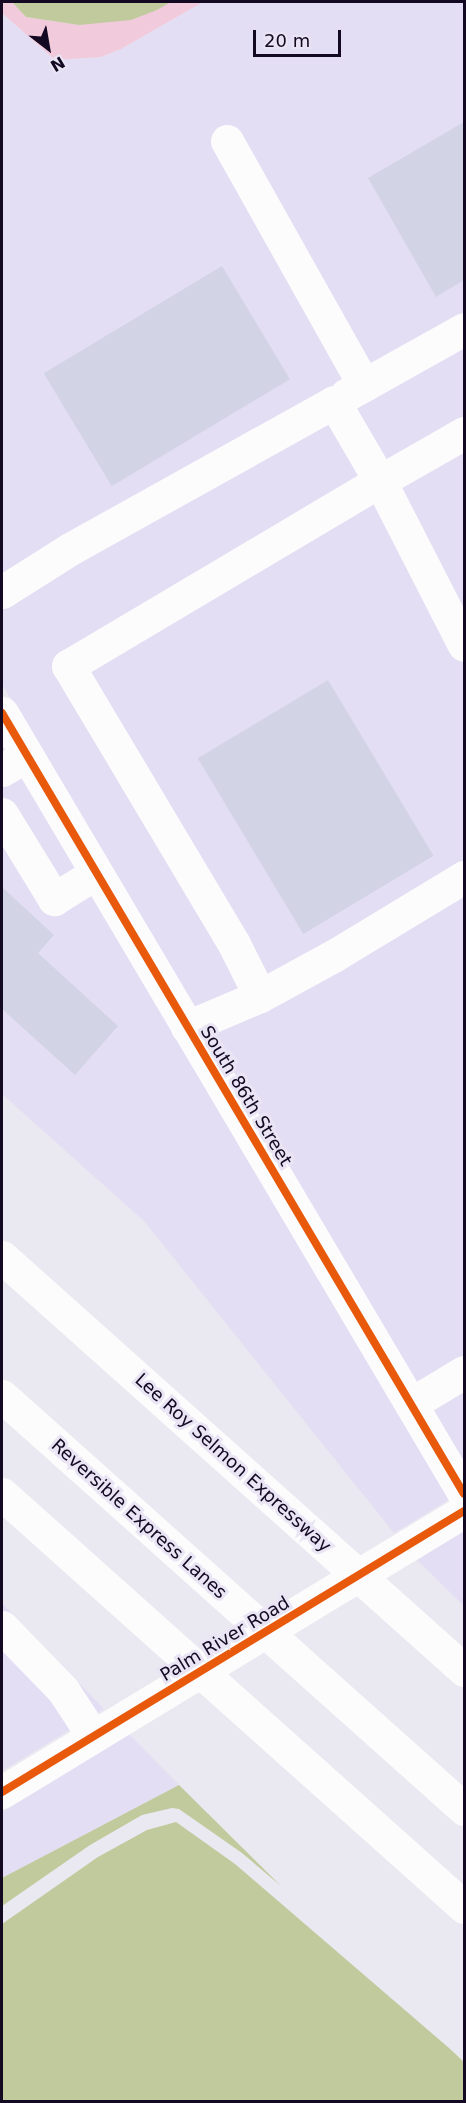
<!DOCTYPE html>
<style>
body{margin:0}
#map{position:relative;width:466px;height:2103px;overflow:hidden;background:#eae8f0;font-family:"DejaVu Sans",sans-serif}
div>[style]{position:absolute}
.built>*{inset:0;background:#e4def4}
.green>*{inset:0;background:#f1cbdb}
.water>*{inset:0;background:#c0ca9c}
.building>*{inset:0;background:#d2d3e5;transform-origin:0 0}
.minor>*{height:33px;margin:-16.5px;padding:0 16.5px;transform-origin:16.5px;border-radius:16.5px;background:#fcfcfd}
.highway>*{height:33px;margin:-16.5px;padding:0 16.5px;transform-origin:16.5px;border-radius:16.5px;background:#fcfcfd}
.cycleway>*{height:8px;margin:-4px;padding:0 4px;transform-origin:4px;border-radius:4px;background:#e8590c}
span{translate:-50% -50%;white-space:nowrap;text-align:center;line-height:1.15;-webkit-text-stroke:6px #e9e5f4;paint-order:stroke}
.street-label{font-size:18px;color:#130923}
.frame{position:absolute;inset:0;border:3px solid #130923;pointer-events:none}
.north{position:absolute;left:18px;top:18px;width:60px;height:60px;-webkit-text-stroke:4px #e9e5f4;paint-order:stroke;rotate:149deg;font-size:16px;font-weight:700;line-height:24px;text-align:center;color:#130923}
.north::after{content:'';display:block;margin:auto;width:21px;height:27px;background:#130923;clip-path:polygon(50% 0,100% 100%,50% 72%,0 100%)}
.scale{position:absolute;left:253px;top:30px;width:88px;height:27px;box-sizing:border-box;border:3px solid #130923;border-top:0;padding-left:8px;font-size:18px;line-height:21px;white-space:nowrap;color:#130923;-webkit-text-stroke:4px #e9e5f4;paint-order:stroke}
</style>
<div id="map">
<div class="built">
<i style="clip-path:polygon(203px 2px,464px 2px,464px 1464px,2px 684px,2px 13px,55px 60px,101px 57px,121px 49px)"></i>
<i style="clip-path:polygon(2px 744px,450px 1499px,394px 1533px,145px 1222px,2px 1094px)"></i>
<i style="clip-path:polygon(464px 1531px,464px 1606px,417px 1560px)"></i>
<i style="clip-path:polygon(2px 1603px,104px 1709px,2px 1771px)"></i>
<i style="clip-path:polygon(129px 1734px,179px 1785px,2px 1878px,2px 1812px)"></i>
</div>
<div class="green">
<i style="clip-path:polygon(2px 2px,12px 2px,26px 17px,79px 25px,157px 10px,171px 2px,203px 2px,121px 49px,101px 57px,55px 60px,2px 13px)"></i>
</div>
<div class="water">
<i style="clip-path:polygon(12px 2px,171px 2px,157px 10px,131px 20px,79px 25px,26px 17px)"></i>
<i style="clip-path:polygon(179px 1785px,281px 1886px,242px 1853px,179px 1809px,172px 1808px,142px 1815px,90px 1845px,2px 1906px,2px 1878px)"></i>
<i style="clip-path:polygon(176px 1822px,235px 1864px,449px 2048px,464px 2062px,464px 2101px,2px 2101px,2px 1924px,98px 1857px,147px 1830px)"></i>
</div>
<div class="building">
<i style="clip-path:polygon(464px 122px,464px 280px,436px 297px,368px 178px)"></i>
<i style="left:222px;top:266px;width:132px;height:208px;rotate:59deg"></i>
<i style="left:328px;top:680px;width:205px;height:152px;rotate:59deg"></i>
<i style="clip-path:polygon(2px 887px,54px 935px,38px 953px,118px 1026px,75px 1075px,2px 1009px)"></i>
</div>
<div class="minor">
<i style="left:227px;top:141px;width:280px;rotate:60.7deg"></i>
<i style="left:346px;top:395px;width:135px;rotate:-29.2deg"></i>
<i style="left:2px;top:592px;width:80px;rotate:-32.3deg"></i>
<i style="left:70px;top:549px;width:302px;rotate:-29.1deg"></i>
<i style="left:334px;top:402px;width:91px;rotate:59.8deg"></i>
<i style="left:380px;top:481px;width:97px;rotate:-29.7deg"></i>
<i style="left:2px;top:713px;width:907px;rotate:59.39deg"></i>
<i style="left:2px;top:770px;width:29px;rotate:-31deg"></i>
<i style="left:2px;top:814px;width:100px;rotate:58.5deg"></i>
<i style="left:54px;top:899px;width:49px;rotate:-31.8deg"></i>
<i style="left:260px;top:996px;width:85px;rotate:-28.7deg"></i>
<i style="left:335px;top:955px;width:151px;rotate:-31.2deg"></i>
<i style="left:187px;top:1027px;width:79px;rotate:-23deg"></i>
<i style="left:260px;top:996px;width:58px;rotate:-116.6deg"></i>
<i style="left:234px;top:944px;width:324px;rotate:-120.8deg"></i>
<i style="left:68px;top:666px;width:363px;rotate:-30.7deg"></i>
<i style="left:380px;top:481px;width:184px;rotate:62.9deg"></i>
<i style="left:411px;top:1404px;width:62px;rotate:-31.1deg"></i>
<i style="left:2px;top:1627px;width:88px;rotate:45.9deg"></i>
<i style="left:63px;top:1690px;width:55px;rotate:56.9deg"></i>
<i style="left:2px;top:1792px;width:541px;rotate:-31.31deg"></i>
</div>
<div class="highway">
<i style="left:2px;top:1257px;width:620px;rotate:41.79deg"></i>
<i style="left:2px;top:1396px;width:620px;rotate:41.79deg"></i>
<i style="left:2px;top:1494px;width:620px;rotate:41.79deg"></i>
</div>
<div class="cycleway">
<i style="left:2px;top:713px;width:907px;rotate:59.39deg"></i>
<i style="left:2px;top:1792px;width:541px;rotate:-31.31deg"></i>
</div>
<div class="street-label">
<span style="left:246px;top:1096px;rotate:59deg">South 86th Street</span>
<span style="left:233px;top:1463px;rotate:42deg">Lee Roy Selmon Expressway</span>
<span style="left:139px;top:1519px;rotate:42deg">Reversible Express Lanes</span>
<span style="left:225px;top:1639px;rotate:-31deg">Palm River Road</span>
</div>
<div class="frame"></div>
<div class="north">N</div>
<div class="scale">20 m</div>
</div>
